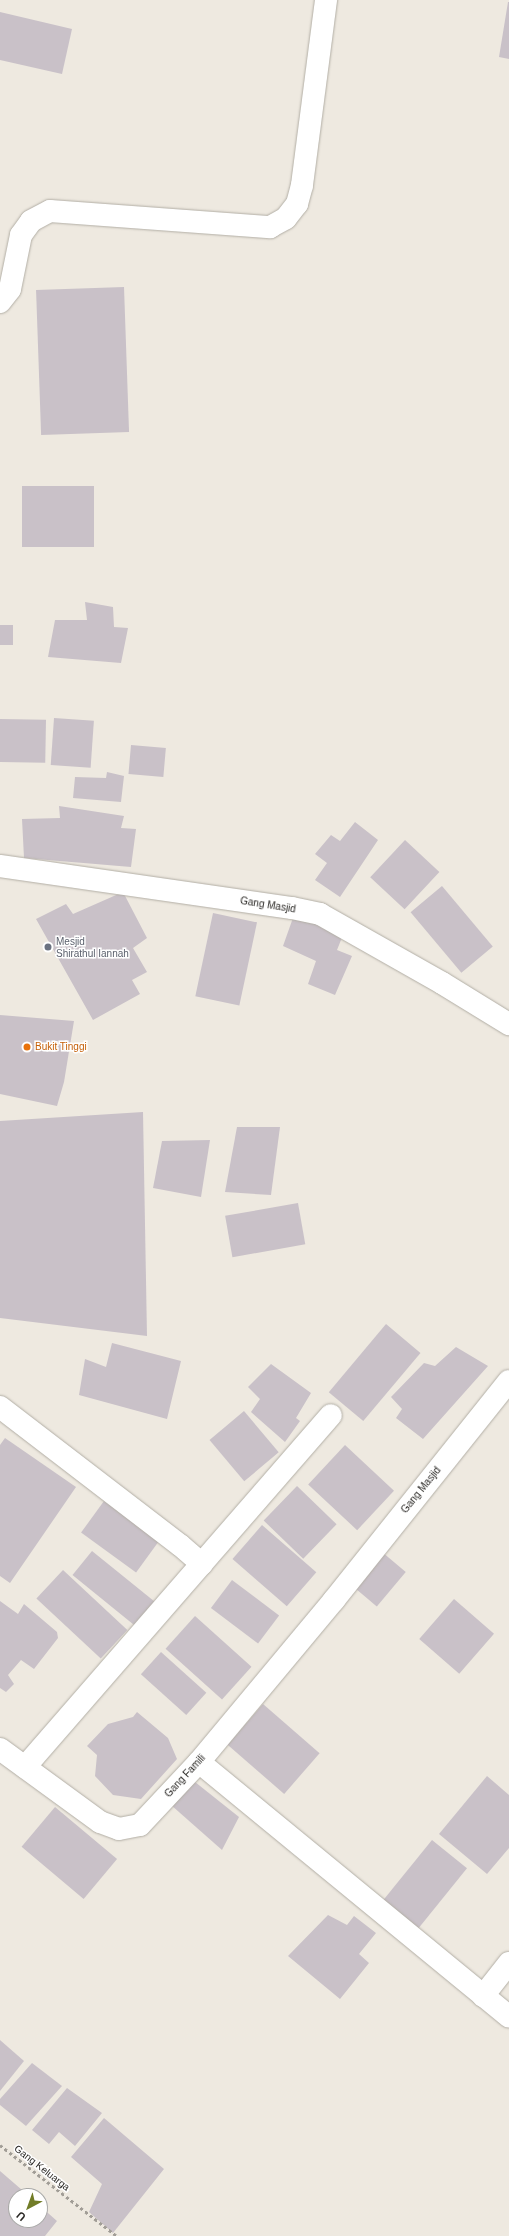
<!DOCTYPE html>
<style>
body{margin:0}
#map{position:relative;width:509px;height:2236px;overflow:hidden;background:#eee9e0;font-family:Arial,sans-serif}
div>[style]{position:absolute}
.building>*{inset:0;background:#c9c1c8;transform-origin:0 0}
.path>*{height:2.5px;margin-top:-1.25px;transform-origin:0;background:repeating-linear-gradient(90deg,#a19d96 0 3px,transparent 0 6px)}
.roads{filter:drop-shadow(0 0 1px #b2aea5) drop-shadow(0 0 1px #b2aea5)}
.minor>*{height:22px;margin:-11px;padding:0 11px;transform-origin:11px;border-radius:11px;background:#fff}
.dots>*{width:11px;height:11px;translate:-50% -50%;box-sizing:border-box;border:2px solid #fff;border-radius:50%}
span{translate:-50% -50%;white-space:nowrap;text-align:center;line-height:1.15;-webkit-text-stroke:3px #fff;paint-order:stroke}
.street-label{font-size:10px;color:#292724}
.worship-label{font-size:10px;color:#5b616d}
.left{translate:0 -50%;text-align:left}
.food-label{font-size:10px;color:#c56008}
.north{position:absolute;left:8px;top:2188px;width:40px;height:40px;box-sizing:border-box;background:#fff;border:1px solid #a9a9a7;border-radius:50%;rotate:221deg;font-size:11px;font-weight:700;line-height:16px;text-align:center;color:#292724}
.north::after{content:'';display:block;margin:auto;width:14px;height:18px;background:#717c27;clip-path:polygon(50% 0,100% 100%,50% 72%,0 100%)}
</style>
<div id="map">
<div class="building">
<i style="clip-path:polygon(508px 2px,509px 2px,509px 59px,499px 57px)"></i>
<i style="clip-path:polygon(0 12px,72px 29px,62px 74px,0 60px)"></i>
<i style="left:124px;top:287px;width:145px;height:88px;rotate:88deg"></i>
<i style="left:22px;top:486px;width:72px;height:61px"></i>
<i style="clip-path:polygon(85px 602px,113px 607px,114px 627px,128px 628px,121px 663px,48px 657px,55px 620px,87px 620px)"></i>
<i style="left:13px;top:625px;width:20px;height:13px;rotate:90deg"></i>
<i style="left:54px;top:718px;width:40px;height:47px;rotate:4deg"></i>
<i style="left:0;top:719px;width:46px;height:43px;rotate:1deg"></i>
<i style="left:131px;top:745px;width:35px;height:29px;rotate:5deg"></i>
<i style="clip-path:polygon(107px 772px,124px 776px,121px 802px,73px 798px,75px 777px,106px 778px)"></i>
<i style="clip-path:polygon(59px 806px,124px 816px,121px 828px,136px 829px,131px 867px,24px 858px,22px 819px,60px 818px)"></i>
<i style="clip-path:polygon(355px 822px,378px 840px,340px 897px,315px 880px,327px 863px,315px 854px,331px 835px,340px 841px)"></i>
<i style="left:405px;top:840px;width:47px;height:51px;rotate:43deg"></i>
<i style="left:442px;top:886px;width:79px;height:41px;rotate:50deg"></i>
<i style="clip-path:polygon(123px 892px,147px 938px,133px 948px,147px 972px,132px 980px,140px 994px,93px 1020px,36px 919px,66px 904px,73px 914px)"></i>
<i style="left:213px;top:913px;width:45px;height:85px;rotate:12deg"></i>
<i style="clip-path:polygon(294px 915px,343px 935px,337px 950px,352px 956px,335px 995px,308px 984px,316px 961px,283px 946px)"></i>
<i style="clip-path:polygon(0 1015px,74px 1021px,64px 1082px,57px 1106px,0 1094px)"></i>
<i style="clip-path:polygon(143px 1112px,147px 1336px,0 1318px,0 1121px)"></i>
<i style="clip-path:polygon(237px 1127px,280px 1127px,271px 1195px,225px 1192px)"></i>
<i style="clip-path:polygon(210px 1140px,201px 1197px,153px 1188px,162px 1141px)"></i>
<i style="left:298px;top:1203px;width:42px;height:74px;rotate:80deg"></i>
<i style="left:386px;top:1324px;width:45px;height:89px;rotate:40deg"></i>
<i style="clip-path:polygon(112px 1343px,181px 1361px,167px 1419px,79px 1395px,85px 1359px,106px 1367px)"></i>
<i style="clip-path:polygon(456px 1347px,488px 1366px,423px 1439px,396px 1418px,402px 1409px,391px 1397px,424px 1363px,435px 1366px)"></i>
<i style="clip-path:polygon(271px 1364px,311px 1393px,296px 1418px,300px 1421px,285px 1442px,251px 1412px,260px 1399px,248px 1387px)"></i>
<i style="left:244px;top:1411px;width:54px;height:45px;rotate:50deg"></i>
<i style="clip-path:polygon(5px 1438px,76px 1487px,10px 1583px,0 1576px,0 1445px)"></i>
<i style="left:345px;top:1445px;width:67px;height:54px;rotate:43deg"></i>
<i style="left:297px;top:1486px;width:55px;height:48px;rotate:44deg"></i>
<i style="left:104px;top:1501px;width:68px;height:39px;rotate:36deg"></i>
<i style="left:262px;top:1525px;width:72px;height:45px;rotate:41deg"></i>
<i style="left:92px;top:1551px;width:84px;height:31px;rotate:39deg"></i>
<i style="left:382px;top:1552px;width:31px;height:45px;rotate:40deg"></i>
<i style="left:63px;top:1570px;width:88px;height:39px;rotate:43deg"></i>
<i style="left:232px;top:1580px;width:59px;height:35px;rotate:37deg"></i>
<i style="left:454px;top:1599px;width:53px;height:53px;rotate:41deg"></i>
<i style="clip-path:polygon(0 1601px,18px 1614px,24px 1604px,57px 1632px,58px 1638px,34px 1669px,21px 1660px,8px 1675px,14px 1684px,6px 1692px,0 1688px)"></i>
<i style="left:195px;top:1616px;width:76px;height:44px;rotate:42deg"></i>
<i style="left:161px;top:1652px;width:61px;height:30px;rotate:42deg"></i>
<i style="left:263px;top:1704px;width:75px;height:54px;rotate:41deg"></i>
<i style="clip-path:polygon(137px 1712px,168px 1738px,177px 1759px,141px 1799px,113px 1795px,95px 1776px,97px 1755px,87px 1746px,108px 1724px,133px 1717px)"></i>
<i style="clip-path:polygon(487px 1776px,509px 1795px,509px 1848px,487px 1874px,439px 1834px)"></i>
<i style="clip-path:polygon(190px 1778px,239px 1817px,222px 1850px,171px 1805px)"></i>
<i style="left:55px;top:1807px;width:81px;height:52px;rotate:40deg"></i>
<i style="left:432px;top:1840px;width:45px;height:85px;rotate:39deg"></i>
<i style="clip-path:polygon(328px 1915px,347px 1925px,354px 1916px,376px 1933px,359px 1954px,369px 1963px,340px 1999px,288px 1956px)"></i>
<i style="clip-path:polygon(0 2040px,24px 2061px,0 2091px)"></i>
<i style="clip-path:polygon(32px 2063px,62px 2086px,26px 2126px,0 2105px,0 2099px)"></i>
<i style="clip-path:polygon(67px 2088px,102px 2113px,75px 2146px,59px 2132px,49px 2144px,32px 2130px)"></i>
<i style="clip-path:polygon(104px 2118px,164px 2169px,113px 2233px,89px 2212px,102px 2184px,71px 2157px)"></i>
<i style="clip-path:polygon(0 2171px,29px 2196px,16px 2196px,16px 2220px,40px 2220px,40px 2206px,57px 2221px,45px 2236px,0 2236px)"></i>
</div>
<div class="path">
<i style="left:0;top:2145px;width:148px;rotate:37.9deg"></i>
</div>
<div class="roads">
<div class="minor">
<i style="left:0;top:302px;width:16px;rotate:-52deg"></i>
<i style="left:10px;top:289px;width:55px;rotate:-78.5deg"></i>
<i style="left:21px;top:235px;width:17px;rotate:-54deg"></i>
<i style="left:31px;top:221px;width:21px;rotate:-28deg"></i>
<i style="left:50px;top:211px;width:221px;rotate:4.2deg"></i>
<i style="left:270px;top:227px;width:18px;rotate:-29deg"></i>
<i style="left:286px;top:218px;width:18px;rotate:-52deg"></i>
<i style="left:297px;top:204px;width:20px;rotate:-75deg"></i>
<i style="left:302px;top:185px;width:187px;rotate:-82.6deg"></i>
<i style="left:0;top:866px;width:295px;rotate:8.2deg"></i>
<i style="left:292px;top:908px;width:29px;rotate:12deg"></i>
<i style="left:320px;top:914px;width:140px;rotate:29.5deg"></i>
<i style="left:442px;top:983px;width:79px;rotate:31.5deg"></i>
<i style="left:0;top:1407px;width:227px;rotate:37.5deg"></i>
<i style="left:180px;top:1545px;width:29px;rotate:41deg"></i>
<i style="left:0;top:1749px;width:124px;rotate:36.1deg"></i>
<i style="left:100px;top:1822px;width:20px;rotate:20deg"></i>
<i style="left:119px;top:1829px;width:21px;rotate:-11deg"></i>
<i style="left:140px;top:1825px;width:86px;rotate:-46.9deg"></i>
<i style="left:199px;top:1762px;width:211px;rotate:-50.2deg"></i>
<i style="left:334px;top:1600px;width:280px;rotate:-51.4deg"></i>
<i style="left:199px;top:1762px;width:401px;rotate:39.4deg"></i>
<i style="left:25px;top:1767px;width:466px;rotate:-49deg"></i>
<i style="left:483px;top:1996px;width:42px;rotate:-51.8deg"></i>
</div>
</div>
<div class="dots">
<i style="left:48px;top:947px;background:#6b7280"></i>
<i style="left:27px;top:1047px;background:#e8710a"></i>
</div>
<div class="street-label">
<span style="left:268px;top:905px;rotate:9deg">Gang Masjid</span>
<span style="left:421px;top:1490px;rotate:-51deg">Gang Masjid</span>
<span style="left:185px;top:1776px;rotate:-47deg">Gang Famili</span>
<span style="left:42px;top:2168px;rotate:38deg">Gang Keluarga</span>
</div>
<div class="worship-label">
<span class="left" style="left:56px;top:947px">Mesjid<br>Shirathul Iannah</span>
</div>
<div class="food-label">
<span class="left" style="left:35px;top:1047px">Bukit Tinggi</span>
</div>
<div class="north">U</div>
</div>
